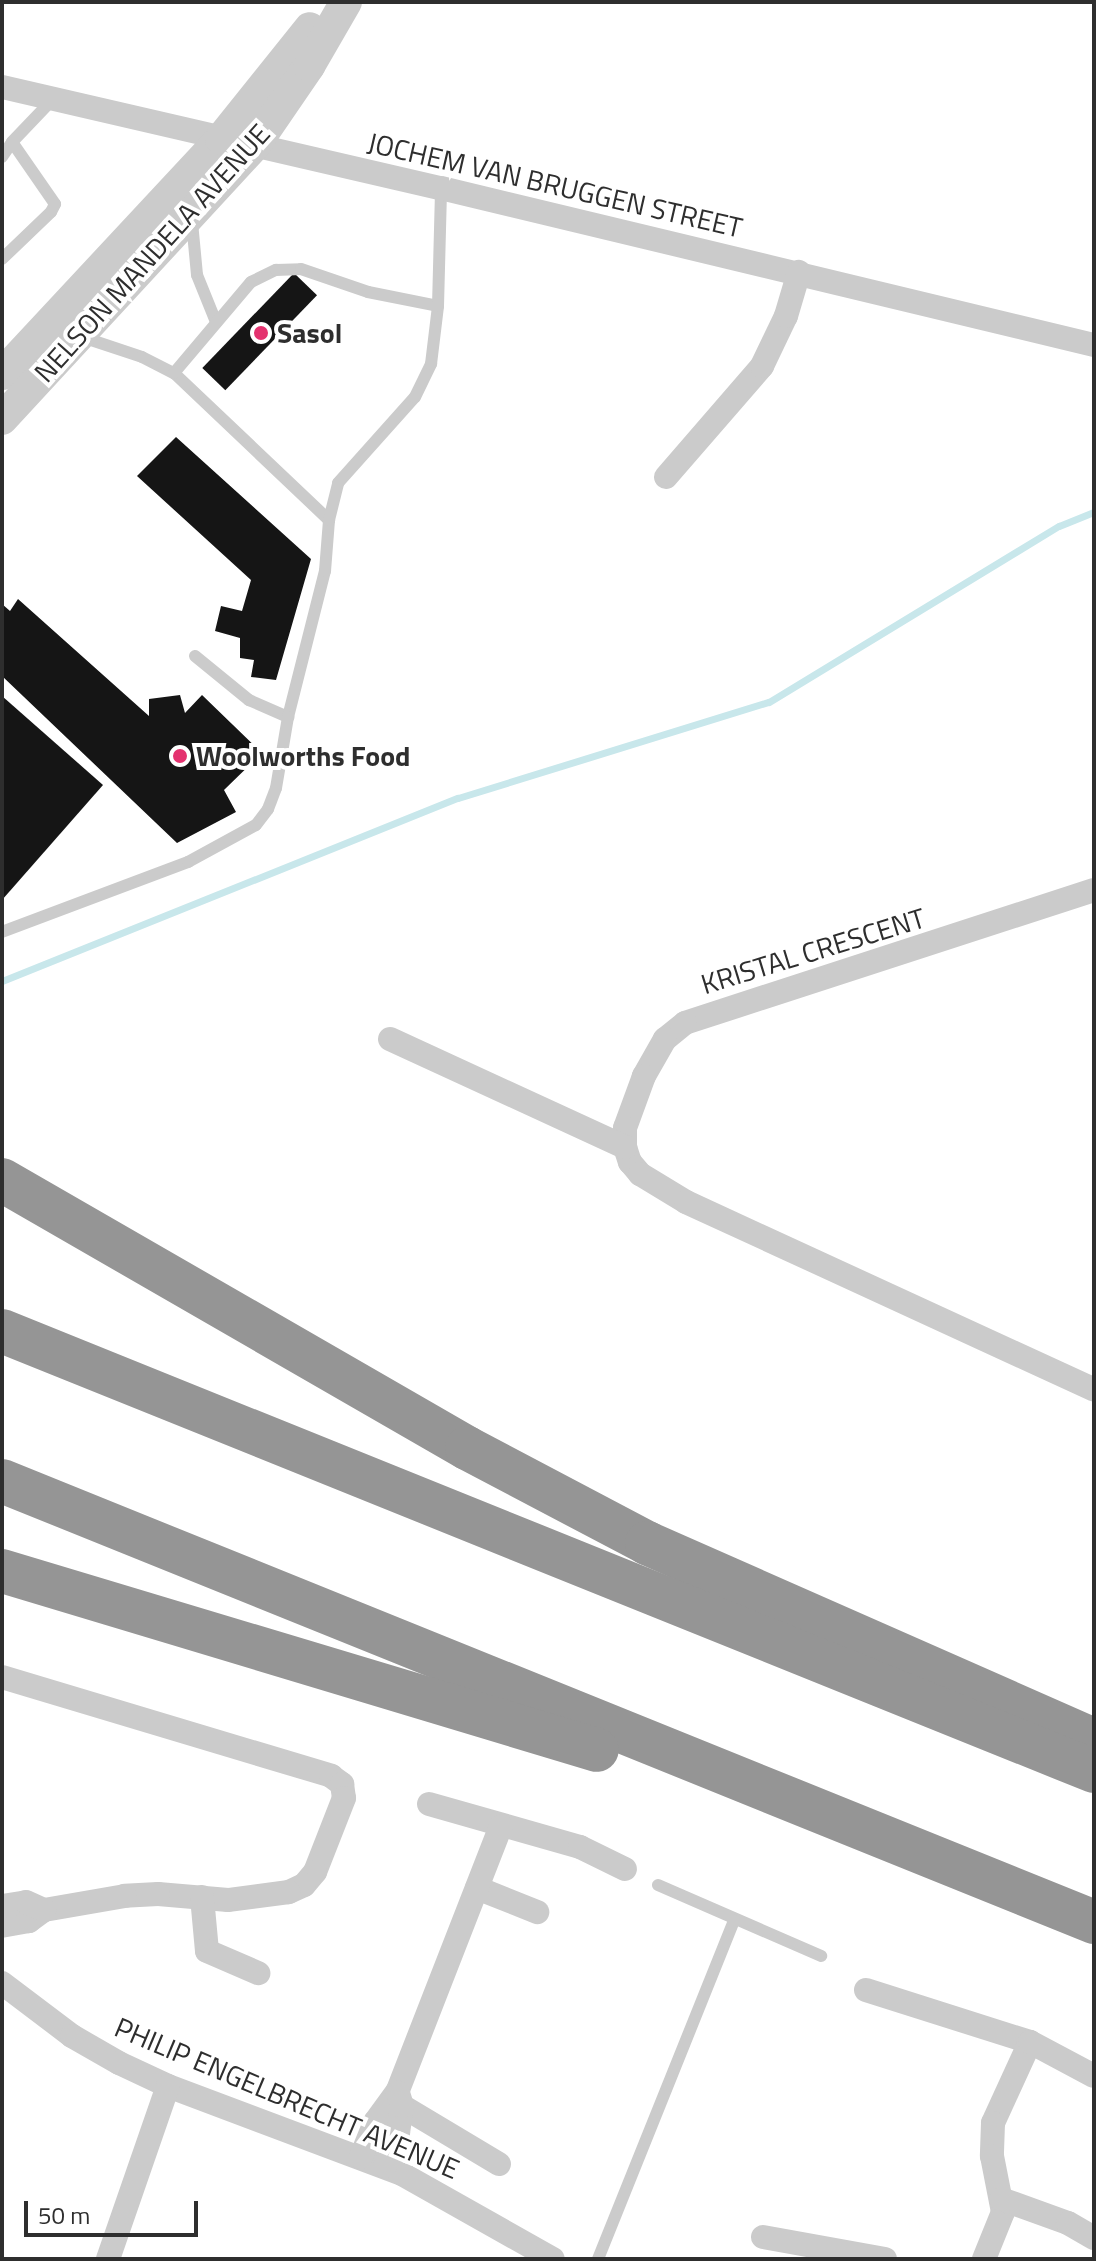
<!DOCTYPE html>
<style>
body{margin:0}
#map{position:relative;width:1096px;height:2261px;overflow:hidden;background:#fff;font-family:"Titillium Web",sans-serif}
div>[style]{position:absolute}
.stream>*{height:7px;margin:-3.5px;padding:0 3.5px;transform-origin:3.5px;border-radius:3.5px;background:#c8e7eb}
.building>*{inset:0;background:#151515;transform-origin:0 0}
.service>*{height:12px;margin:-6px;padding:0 6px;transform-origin:6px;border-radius:6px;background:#cbcbcb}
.minor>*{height:24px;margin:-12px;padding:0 12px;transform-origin:12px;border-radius:12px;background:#cbcbcb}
.tertiary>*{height:32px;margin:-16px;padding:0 16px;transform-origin:16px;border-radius:16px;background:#cbcbcb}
.motorway>*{height:44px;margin:-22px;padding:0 22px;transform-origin:22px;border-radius:22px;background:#959595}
.dots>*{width:22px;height:22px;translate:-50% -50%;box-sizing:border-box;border:4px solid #fff;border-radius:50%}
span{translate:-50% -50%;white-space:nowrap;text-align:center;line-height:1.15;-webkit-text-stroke:8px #fff;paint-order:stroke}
.street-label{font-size:28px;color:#2e2e2e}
.poi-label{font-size:28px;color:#2e2e2e;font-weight:700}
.left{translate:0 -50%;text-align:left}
.frame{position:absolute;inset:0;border:4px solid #2e2e2e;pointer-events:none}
.scale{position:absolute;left:24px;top:2201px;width:174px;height:36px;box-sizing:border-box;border:4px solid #2e2e2e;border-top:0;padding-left:10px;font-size:24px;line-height:28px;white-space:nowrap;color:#2e2e2e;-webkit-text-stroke:6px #fff;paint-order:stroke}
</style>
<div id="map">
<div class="stream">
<i style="left:2px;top:981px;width:491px;rotate:-21.9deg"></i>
<i style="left:458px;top:798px;width:325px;rotate:-17.2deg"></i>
<i style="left:769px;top:702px;width:339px;rotate:-31.3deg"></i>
<i style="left:1059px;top:526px;width:38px;rotate:-22deg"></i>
</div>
<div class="building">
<i style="left:294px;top:273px;width:32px;height:132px;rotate:44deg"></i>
<i style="clip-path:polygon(176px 437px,311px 559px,276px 680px,251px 677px,254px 660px,240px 658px,240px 638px,215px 631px,221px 606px,242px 611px,251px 580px,137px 476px)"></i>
<i style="clip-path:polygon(18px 599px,149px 716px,149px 699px,180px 695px,185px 713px,202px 695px,262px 753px,224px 790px,236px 812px,177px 843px,2px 676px,2px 604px,10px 611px)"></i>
<i style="clip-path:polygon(2px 696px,103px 785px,2px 900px)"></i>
</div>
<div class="service">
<i style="left:2px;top:157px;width:18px;rotate:-56deg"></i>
<i style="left:12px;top:142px;width:59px;rotate:-46.4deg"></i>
<i style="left:192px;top:222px;width:53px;rotate:84.6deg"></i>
<i style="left:197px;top:275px;width:51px;rotate:68deg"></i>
<i style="left:2px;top:259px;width:68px;rotate:-43.8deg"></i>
<i style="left:51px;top:212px;width:9px;rotate:-63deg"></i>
<i style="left:55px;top:204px;width:75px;rotate:-124.7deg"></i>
<i style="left:82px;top:337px;width:63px;rotate:18.4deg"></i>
<i style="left:142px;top:357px;width:36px;rotate:27deg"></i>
<i style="left:174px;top:373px;width:214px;rotate:43.5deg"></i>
<i style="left:174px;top:373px;width:119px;rotate:-49.8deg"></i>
<i style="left:251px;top:282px;width:28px;rotate:-26deg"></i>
<i style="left:276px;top:270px;width:25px;rotate:-2deg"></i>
<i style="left:301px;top:269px;width:71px;rotate:18.9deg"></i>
<i style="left:368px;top:292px;width:71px;rotate:11.3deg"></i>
<i style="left:195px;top:656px;width:70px;rotate:39.2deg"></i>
<i style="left:249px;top:700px;width:43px;rotate:23.6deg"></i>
<i style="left:288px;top:717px;width:151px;rotate:-75.8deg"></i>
<i style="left:325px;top:571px;width:51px;rotate:-85.5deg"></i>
<i style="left:329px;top:520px;width:38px;rotate:-76deg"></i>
<i style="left:338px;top:483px;width:115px;rotate:-48.2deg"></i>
<i style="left:415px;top:397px;width:37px;rotate:-64deg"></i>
<i style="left:431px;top:364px;width:58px;rotate:-83.1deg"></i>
<i style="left:438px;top:306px;width:118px;rotate:-88.5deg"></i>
<i style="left:2px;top:932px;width:199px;rotate:-20.6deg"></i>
<i style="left:188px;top:862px;width:77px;rotate:-28.6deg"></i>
<i style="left:256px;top:825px;width:20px;rotate:-53deg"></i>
<i style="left:268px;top:809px;width:22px;rotate:-69deg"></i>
<i style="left:276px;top:788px;width:72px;rotate:-80.4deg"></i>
<i style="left:658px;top:1885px;width:178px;rotate:23.5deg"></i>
<i style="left:598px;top:2259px;width:365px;rotate:-68.1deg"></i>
</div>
<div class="minor">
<i style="left:2px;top:87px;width:450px;rotate:13deg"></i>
<i style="left:441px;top:188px;width:672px;rotate:13.52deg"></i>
<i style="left:666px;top:477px;width:147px;rotate:-49.1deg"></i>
<i style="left:762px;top:366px;width:55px;rotate:-64.4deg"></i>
<i style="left:786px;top:316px;width:46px;rotate:-73.5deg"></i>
<i style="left:1094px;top:890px;width:430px;rotate:162deg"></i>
<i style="left:685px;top:1023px;width:26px;rotate:141deg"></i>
<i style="left:665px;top:1039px;width:43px;rotate:119.6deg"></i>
<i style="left:644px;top:1076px;width:55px;rotate:110.1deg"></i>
<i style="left:625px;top:1128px;width:19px;rotate:90deg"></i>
<i style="left:625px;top:1147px;width:16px;rotate:72deg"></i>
<i style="left:630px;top:1162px;width:16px;rotate:50deg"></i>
<i style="left:640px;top:1174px;width:54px;rotate:31.3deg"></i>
<i style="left:686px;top:1202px;width:449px;rotate:24.7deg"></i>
<i style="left:390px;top:1039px;width:259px;rotate:24.7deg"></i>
<i style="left:2px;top:1677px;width:344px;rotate:16.7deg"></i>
<i style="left:331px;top:1776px;width:14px;rotate:36deg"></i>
<i style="left:342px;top:1784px;width:14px;rotate:82deg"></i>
<i style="left:344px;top:1798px;width:79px;rotate:111.4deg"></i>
<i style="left:315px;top:1872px;width:17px;rotate:130deg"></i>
<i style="left:304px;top:1885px;width:17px;rotate:155deg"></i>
<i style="left:289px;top:1892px;width:62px;rotate:172.5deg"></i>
<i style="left:228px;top:1900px;width:70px;rotate:-175.1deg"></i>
<i style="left:158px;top:1894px;width:33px;rotate:177deg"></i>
<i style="left:125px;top:1896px;width:82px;rotate:170.2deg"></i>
<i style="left:44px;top:1910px;width:19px;rotate:144deg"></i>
<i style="left:29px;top:1921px;width:27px;rotate:170deg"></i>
<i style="left:429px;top:1804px;width:157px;rotate:15.9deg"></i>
<i style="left:580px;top:1847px;width:50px;rotate:26.1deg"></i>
<i style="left:477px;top:1888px;width:65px;rotate:21.8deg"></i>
<i style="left:202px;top:1897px;width:54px;rotate:84.7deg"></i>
<i style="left:207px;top:1951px;width:56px;rotate:23.3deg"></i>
<i style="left:2px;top:1906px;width:24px;rotate:-9deg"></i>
<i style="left:26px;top:1902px;width:20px;rotate:24deg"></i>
<i style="left:2px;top:1983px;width:88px;rotate:37.1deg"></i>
<i style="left:72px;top:2036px;width:54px;rotate:29.9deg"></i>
<i style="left:119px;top:2063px;width:54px;rotate:25.1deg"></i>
<i style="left:168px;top:2086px;width:250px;rotate:20.6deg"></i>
<i style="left:402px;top:2174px;width:173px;rotate:29.4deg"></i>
<i style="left:866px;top:1990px;width:172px;rotate:17.6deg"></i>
<i style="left:1030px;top:2042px;width:89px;rotate:114.6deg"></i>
<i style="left:993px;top:2123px;width:33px;rotate:92deg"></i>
<i style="left:992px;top:2156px;width:57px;rotate:78.9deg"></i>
<i style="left:1003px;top:2212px;width:51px;rotate:112deg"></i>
<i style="left:1030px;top:2042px;width:72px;rotate:28deg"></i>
<i style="left:402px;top:2106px;width:113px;rotate:30.9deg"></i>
<i style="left:361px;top:2157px;width:38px;rotate:-68deg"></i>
<i style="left:375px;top:2122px;width:39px;rotate:-54deg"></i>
<i style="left:398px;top:2090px;width:283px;rotate:-68.7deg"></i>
<i style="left:385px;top:2166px;width:35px;rotate:-68deg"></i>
<i style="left:398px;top:2133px;width:27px;rotate:-82deg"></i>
<i style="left:402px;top:2106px;width:14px;rotate:-107deg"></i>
<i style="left:1001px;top:2199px;width:71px;rotate:19.7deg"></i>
<i style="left:1068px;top:2223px;width:30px;rotate:30deg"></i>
<i style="left:763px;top:2237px;width:124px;rotate:10.2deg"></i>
<i style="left:108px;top:2259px;width:183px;rotate:-70.9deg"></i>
</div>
<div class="tertiary">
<i style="left:2px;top:374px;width:321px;rotate:-47deg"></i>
<i style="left:221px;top:139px;width:142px;rotate:-51.3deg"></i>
<i style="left:2px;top:419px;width:373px;rotate:-47.3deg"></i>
<i style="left:255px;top:145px;width:96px;rotate:-55.6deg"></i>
<i style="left:309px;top:66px;width:74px;rotate:-60deg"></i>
</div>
<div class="motorway">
<i style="left:2px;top:1180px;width:537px;rotate:29.96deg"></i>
<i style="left:467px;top:1448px;width:204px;rotate:27.8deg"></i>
<i style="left:647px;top:1543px;width:488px;rotate:23.8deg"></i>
<i style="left:2px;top:1331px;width:1177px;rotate:21.95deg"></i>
<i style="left:2px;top:1481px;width:1178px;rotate:21.99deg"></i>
<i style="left:2px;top:1571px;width:621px;rotate:16.74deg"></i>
</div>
<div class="dots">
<i style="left:261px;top:333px;background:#e4326f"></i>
<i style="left:180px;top:756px;background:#e4326f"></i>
</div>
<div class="street-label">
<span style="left:555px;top:185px;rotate:13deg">JOCHEM VAN BRUGGEN STREET</span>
<span style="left:152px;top:253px;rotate:-48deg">NELSON MANDELA AVENUE</span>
<span style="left:813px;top:951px;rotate:-17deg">KRISTAL CRESCENT</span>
<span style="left:287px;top:2098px;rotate:23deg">PHILIP ENGELBRECHT AVENUE</span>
</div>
<div class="poi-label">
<span class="left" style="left:277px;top:333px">Sasol</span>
<span class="left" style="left:196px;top:756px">Woolworths Food</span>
</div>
<div class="frame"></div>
<div class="scale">50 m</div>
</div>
